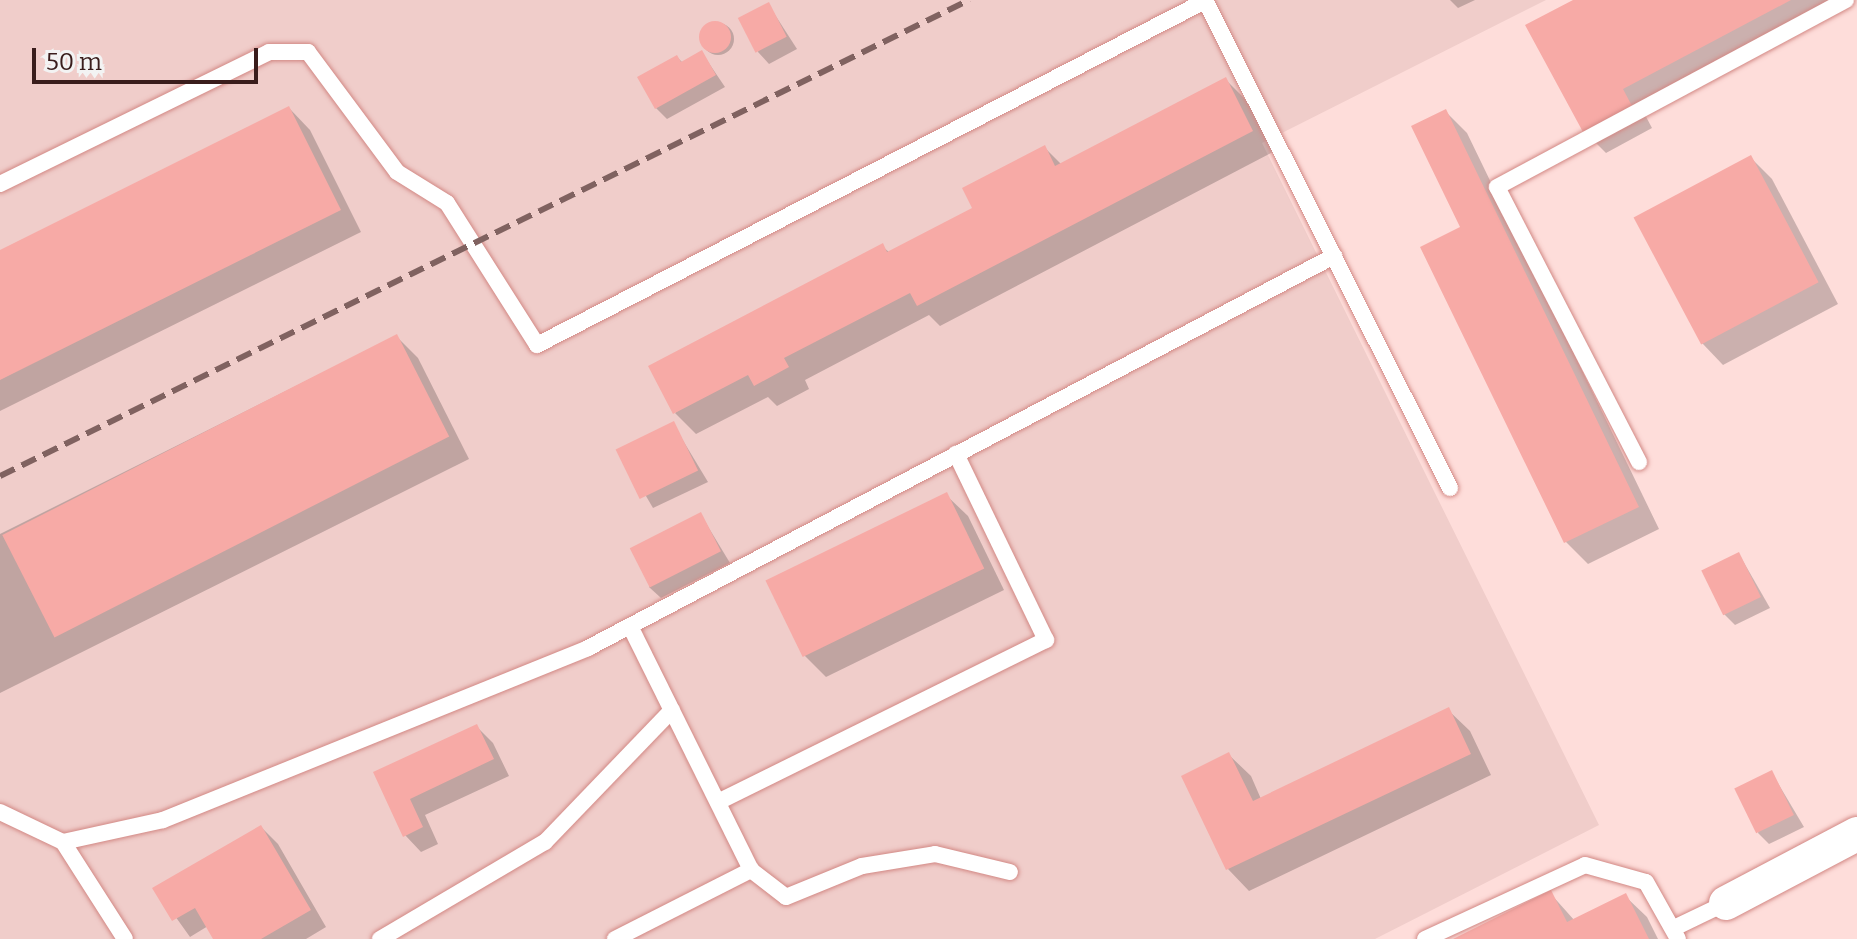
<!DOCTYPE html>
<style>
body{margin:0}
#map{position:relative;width:1857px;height:939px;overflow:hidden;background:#feddda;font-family:Bitter,serif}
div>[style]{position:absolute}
.built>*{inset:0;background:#f0cdca}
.shadow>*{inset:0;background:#0003}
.round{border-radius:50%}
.building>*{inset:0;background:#f7aaa6;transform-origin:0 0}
.roads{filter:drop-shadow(0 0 2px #d28884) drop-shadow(0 0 2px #d28884)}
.service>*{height:16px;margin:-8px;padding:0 8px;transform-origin:8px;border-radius:8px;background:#fff}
.minor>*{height:34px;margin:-17px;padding:0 17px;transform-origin:17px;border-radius:17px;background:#fff}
.rail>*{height:6px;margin-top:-3px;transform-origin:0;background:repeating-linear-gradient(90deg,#806260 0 16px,transparent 0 24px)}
span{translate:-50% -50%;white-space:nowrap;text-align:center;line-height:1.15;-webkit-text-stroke:8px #f3f3f3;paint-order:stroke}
.scale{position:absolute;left:32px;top:48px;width:226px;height:36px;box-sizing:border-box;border:4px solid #3a1d1c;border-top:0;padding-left:10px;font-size:24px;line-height:28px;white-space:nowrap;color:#3a1d1c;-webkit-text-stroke:6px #f3f3f3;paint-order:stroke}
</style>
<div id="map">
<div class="built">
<i style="clip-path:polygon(0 0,1546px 0,1262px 143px,1599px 825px,1375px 939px,0 939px)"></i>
</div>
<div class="shadow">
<i style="clip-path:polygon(1450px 0,1475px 0,1458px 8px)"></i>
<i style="clip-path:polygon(1577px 0,1852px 0,1643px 111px,1652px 128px,1606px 153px,1584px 131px)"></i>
<i style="clip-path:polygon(768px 4px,797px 49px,769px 64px,758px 52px)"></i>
<i class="round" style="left:702px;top:23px;width:32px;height:32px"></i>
<i style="clip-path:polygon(702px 53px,725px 87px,667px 119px,656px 108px,677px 57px,683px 63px)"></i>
<i style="clip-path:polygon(1226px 80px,1247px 101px,1273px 152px,940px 326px,929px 315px,805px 380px,809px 389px,777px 406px,768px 397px,696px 434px,675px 413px,882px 246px,890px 253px,975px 208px,1044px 147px,1062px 165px)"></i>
<i style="clip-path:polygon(289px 108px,310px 130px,361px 232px,0 411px,0 252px)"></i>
<i style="clip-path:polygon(1445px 111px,1467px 133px,1659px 529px,1588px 564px,1566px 542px,1422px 248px,1463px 228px)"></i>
<i style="clip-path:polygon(1751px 158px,1772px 179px,1838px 304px,1723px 365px,1702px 343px)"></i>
<i style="clip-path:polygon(396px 336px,418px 358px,469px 459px,0 693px,0 534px)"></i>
<i style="clip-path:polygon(673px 424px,708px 482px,653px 508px,619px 450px)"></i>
<i style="clip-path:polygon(946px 495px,968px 516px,1004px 590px,826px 677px,804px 655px,768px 581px)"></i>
<i style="clip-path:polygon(701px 515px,730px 563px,661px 598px,649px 587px)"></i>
<i style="clip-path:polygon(1739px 554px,1770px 608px,1735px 625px,1724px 614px)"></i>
<i style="clip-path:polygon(1448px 710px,1470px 731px,1491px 775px,1249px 891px,1228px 869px,1229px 755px,1251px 776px,1261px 799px)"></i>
<i style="clip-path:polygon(476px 726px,493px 743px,509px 776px,425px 815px,438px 844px,421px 852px,405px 835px,376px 773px)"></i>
<i style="clip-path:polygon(1772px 773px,1804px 827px,1769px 844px,1758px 833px)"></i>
<i style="clip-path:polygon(261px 827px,278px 844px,326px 927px,306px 939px,216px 939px,208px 926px,190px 937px,155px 888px)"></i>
<i style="clip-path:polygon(1550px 893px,1575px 921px,1625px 896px,1647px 917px,1658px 939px,1458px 939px)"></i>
</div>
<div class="building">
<i style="clip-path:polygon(1573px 0,1791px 0,1623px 89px,1632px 106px,1583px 132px,1525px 25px)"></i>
<i style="left:769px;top:2px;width:39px;height:35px;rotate:63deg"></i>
<i class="round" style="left:699px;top:21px;width:32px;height:32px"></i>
<i style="clip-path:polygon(702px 50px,716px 75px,655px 109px,637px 77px,677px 55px,681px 62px)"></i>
<i style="clip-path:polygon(1226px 77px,1253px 131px,917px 306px,910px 293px,784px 358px,789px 367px,754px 386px,748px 375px,673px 414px,648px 366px,883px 243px,887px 252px,972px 208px,962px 188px,1045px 145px,1055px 166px)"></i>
<i style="clip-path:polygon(289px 106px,341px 210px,0 380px,0 250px)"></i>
<i style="clip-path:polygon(1446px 109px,1639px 507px,1564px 543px,1420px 247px,1460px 227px,1411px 126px)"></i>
<i style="left:1751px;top:155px;width:144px;height:133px;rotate:62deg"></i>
<i style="left:397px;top:334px;width:115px;height:443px;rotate:63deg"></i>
<i style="left:674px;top:421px;width:55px;height:65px;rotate:64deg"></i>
<i style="left:947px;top:492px;width:85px;height:202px;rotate:64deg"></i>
<i style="left:701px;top:512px;width:44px;height:80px;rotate:63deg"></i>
<i style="left:1739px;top:552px;width:50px;height:42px;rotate:64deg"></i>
<i style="clip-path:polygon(1449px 707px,1471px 754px,1226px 870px,1181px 776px,1229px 752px,1253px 801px)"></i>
<i style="clip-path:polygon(477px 724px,494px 759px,410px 799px,423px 827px,403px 837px,373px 772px)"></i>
<i style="left:1772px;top:770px;width:50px;height:42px;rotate:64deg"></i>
<i style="clip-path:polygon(261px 825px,311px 910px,261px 939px,213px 939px,195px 908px,172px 921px,152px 888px)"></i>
<i style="clip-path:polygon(1551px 890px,1567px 922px,1626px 893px,1649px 939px,1453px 939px)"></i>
</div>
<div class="roads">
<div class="service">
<i style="left:1205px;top:0;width:546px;rotate:63.34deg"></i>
<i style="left:0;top:184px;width:300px;rotate:-26.1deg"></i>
<i style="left:269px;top:52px;width:39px"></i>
<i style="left:308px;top:52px;width:149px;rotate:53.4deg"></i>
<i style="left:397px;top:172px;width:59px;rotate:31.8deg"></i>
<i style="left:447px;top:203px;width:168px;rotate:57.6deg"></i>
<i style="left:537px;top:345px;width:751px;rotate:-27.25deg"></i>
<i style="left:1639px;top:462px;width:309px;rotate:-117.3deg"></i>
<i style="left:1497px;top:187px;width:396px;rotate:-28.2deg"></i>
<i style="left:630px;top:626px;width:272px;rotate:63.6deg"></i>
<i style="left:751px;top:870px;width:44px;rotate:37.6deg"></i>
<i style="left:786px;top:897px;width:82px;rotate:-22.2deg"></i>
<i style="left:862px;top:866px;width:74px;rotate:-9.3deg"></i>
<i style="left:935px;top:854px;width:77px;rotate:13.5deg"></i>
<i style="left:718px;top:802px;width:366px;rotate:-26.3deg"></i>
<i style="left:1046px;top:640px;width:207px;rotate:-115.8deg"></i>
<i style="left:0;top:812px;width:70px;rotate:25.5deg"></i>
<i style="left:63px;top:842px;width:115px;rotate:57.4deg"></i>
<i style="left:63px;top:842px;width:102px;rotate:-12.4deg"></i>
<i style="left:163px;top:820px;width:458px;rotate:-22deg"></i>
<i style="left:588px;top:648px;width:843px;rotate:-27.72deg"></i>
<i style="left:1674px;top:928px;width:58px;rotate:-25.7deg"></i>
<i style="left:380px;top:939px;width:191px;rotate:-30.5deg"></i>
<i style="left:545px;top:842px;width:183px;rotate:-46.1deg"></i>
<i style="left:615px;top:939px;width:153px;rotate:-26.9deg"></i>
<i style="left:1425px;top:939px;width:176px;rotate:-24.8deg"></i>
<i style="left:1585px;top:865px;width:63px;rotate:15.6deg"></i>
<i style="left:1646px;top:882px;width:65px;rotate:60.7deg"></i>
</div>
<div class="minor">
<i style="left:1726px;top:903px;width:148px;rotate:-27.8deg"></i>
</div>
</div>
<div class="rail">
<i style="left:0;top:476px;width:1080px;rotate:-26.16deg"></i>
</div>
<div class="scale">50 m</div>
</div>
